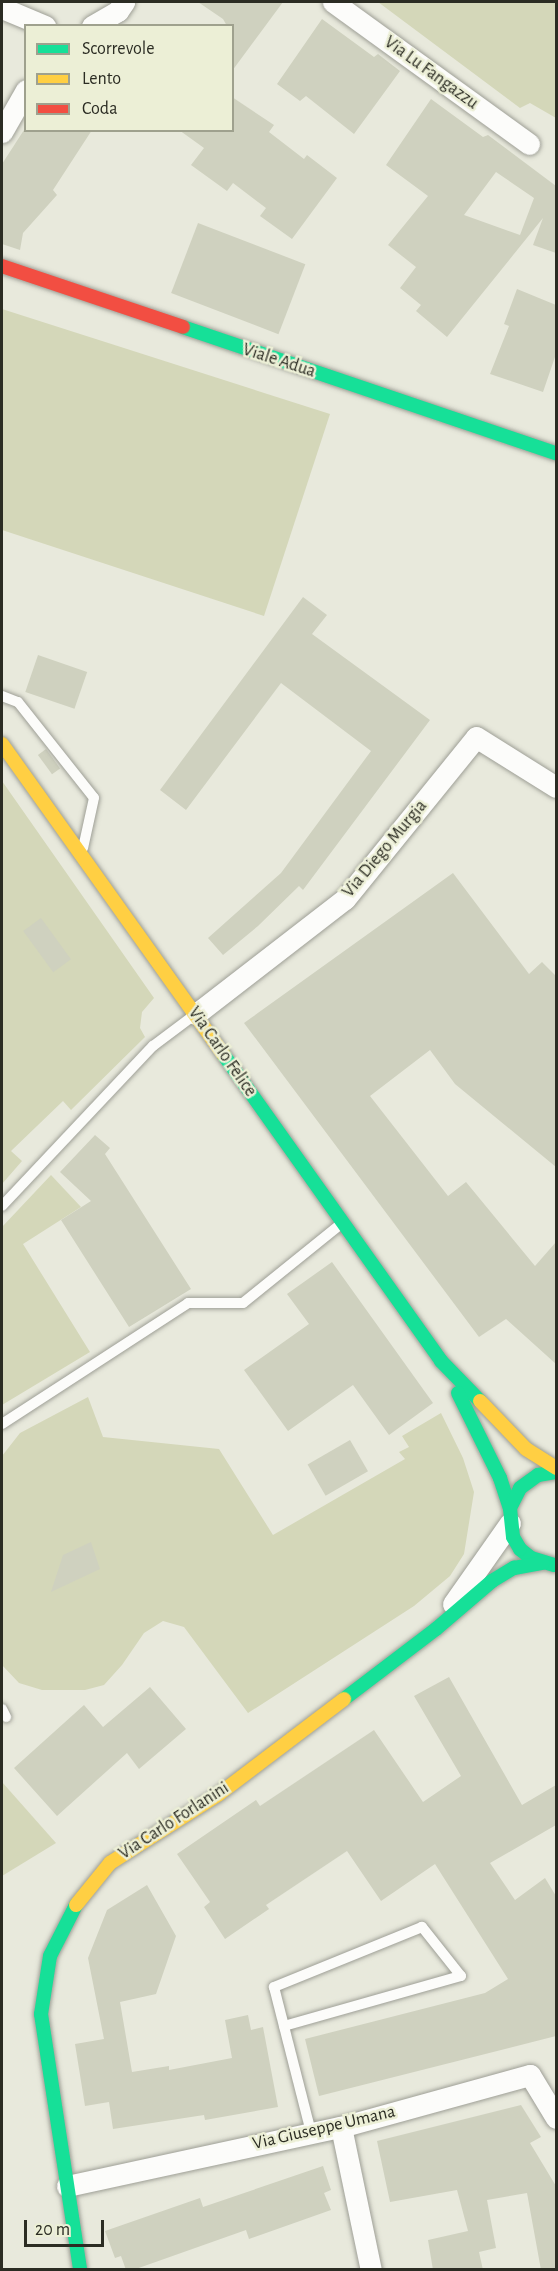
<!DOCTYPE html>
<style>
body{margin:0}
#map{position:relative;width:558px;height:2271px;overflow:hidden;background:#e8e9dc;font-family:"Alegreya Sans",sans-serif}
div>[style]{position:absolute}
.green>*{inset:0;background:#d4d7b9}
.building>*{inset:0;background:#cfd1bf;transform-origin:0 0}
.roads{filter:drop-shadow(0 0 2px #9e9f96) drop-shadow(0 0 2px #9e9f96)}
.lane>*{height:10px;margin:-5px;padding:0 5px;transform-origin:5px;border-radius:5px;background:#fcfcfa}
.street>*{height:21px;margin:-10.5px;padding:0 10.5px;transform-origin:10.5px;border-radius:10.5px;background:#fcfcfa}
.fast>*{height:14px;margin:-7px;padding:0 7px;transform-origin:7px;border-radius:7px;background:#16e098}
.slow>*{height:14px;margin:-7px;padding:0 7px;transform-origin:7px;border-radius:7px;background:#ffcf43}
.jam>*{height:14px;margin:-7px;padding:0 7px;transform-origin:7px;border-radius:7px;background:#f24e42}
span{translate:-50% -50%;white-space:nowrap;text-align:center;line-height:1.15;-webkit-text-stroke:5px #ecefd6;paint-order:stroke}
.street-label{font-size:18px;color:#2b2c23}
.frame{position:absolute;inset:0;border:3px solid #2b2c23;pointer-events:none}
.legend{position:absolute;left:24px;top:24px;width:210px;height:108px;box-sizing:border-box;background:#ecefd6;border:2px solid #9fa18e;margin:0;padding:8px 10px;list-style:none;font-size:18px;color:#2b2c23}
.legend li{display:flex;align-items:center;gap:12px;height:30px}
.legend b{width:30px;border:2px solid #9fa18e}
.scale{position:absolute;left:24px;top:2220px;width:80px;height:27px;box-sizing:border-box;border:3px solid #2b2c23;border-top:0;padding-left:8px;font-size:18px;line-height:21px;white-space:nowrap;color:#2b2c23;-webkit-text-stroke:4px #ecefd6;paint-order:stroke}
</style>
<div id="map">
<div class="green">
<i style="clip-path:polygon(378px 2px,556px 2px,556px 118px,530px 103px,520px 108px)"></i>
<i style="clip-path:polygon(2px 309px,330px 414px,264px 616px,2px 530px)"></i>
<i style="clip-path:polygon(2px 781px,154px 998px,142px 1012px,140px 1028px,145px 1037px,71px 1110px,63px 1101px,11px 1151px,22px 1161px,2px 1184px)"></i>
<i style="clip-path:polygon(51px 1175px,81px 1207px,23px 1244px,90px 1352px,2px 1405px,2px 1227px)"></i>
<i style="clip-path:polygon(88px 1397px,103px 1437px,219px 1449px,273px 1535px,405px 1459px,399px 1452px,409px 1447px,402px 1436px,441px 1413px,463px 1458px,474px 1492px,464px 1554px,450px 1576px,414px 1606px,248px 1713px,184px 1627px,163px 1621px,144px 1633px,122px 1665px,104px 1685px,85px 1690px,42px 1690px,19px 1683px,2px 1665px,2px 1456px,20px 1433px)"></i>
<i style="clip-path:polygon(2px 1782px,56px 1843px,2px 1876px)"></i>
</div>
<div class="building">
<i style="clip-path:polygon(198px 2px,283px 2px,232px 71px,232px 26px,227px 26px,223px 19px)"></i>
<i style="clip-path:polygon(322px 19px,374px 57px,378px 54px,400px 71px,354px 134px,306px 96px,300px 101px,277px 84px)"></i>
<i style="clip-path:polygon(232px 97px,274px 125px,269px 132px,304px 159px,307px 155px,337px 178px,292px 239px,260px 216px,266px 208px,233px 183px,227px 191px,191px 165px,204px 148px,179px 130px,232px 130px)"></i>
<i style="clip-path:polygon(evenodd,431px 99px,483px 137px,488px 135px,556px 186px,556px 253px,533px 245px,543px 218px,447px 337px,416px 311px,421px 305px,400px 288px,416px 267px,388px 245px,428px 196px,386px 165px,431px 99px,496px 172px,534px 198px,520px 235px,464px 215px,496px 172px)"></i>
<i style="clip-path:polygon(24px 130px,92px 130px,53px 190px,57px 195px,23px 233px,20px 250px,2px 244px,2px 164px)"></i>
<i style="left:198px;top:223px;width:115px;height:75px;rotate:21deg"></i>
<i style="clip-path:polygon(517px 289px,556px 305px,556px 354px,543px 392px,490px 374px,509px 326px,504px 324px)"></i>
<i style="clip-path:polygon(303px 597px,327px 615px,312px 634px,430px 720px,303px 890px,299px 886px,258px 926px,223px 955px,208px 938px,281px 873px,371px 751px,281px 683px,186px 810px,160px 790px)"></i>
<i style="left:38px;top:655px;width:52px;height:39px;rotate:19deg"></i>
<i style="left:46px;top:749px;width:24px;height:10px;rotate:54deg"></i>
<i style="clip-path:polygon(453px 873px,529px 974px,542px 962px,556px 976px,556px 1167px,455px 1084px,430px 1050px,370px 1096px,448px 1196px,466px 1182px,535px 1266px,556px 1242px,556px 1364px,506px 1319px,479px 1337px,244px 1023px)"></i>
<i style="left:41px;top:918px;width:51px;height:22px;rotate:54deg"></i>
<i style="clip-path:polygon(95px 1135px,110px 1148px,105px 1154px,191px 1289px,129px 1327px,61px 1220px,91px 1201px,60px 1172px)"></i>
<i style="clip-path:polygon(332px 1262px,433px 1403px,389px 1435px,353px 1385px,288px 1431px,244px 1370px,309px 1324px,287px 1294px)"></i>
<i style="left:350px;top:1440px;width:36px;height:49px;rotate:60deg"></i>
<i style="clip-path:polygon(91px 1542px,100px 1569px,51px 1592px,63px 1555px)"></i>
<i style="clip-path:polygon(449px 1677px,522px 1805px,556px 1785px,556px 1825px,490px 1863px,515px 1900px,545px 1878px,556px 1896px,556px 2036px,319px 2096px,305px 2039px,485px 1993px,508px 1979px,435px 1864px,381px 1901px,347px 1851px,266px 1905px,269px 1909px,225px 1939px,204px 1907px,210px 1902px,177px 1854px,256px 1800px,260px 1806px,374px 1730px,423px 1802px,461px 1776px,414px 1696px)"></i>
<i style="clip-path:polygon(150px 1687px,186px 1729px,139px 1769px,127px 1753px,57px 1816px,14px 1768px,84px 1705px,103px 1727px)"></i>
<i style="clip-path:polygon(147px 1885px,176px 1936px,156px 1994px,120px 2002px,132px 2072px,169px 2066px,169px 2070px,232px 2058px,225px 2020px,248px 2015px,251px 2030px,263px 2027px,278px 2107px,205px 2120px,204px 2115px,113px 2129px,109px 2102px,85px 2106px,75px 2044px,104px 2039px,88px 1958px,107px 1910px)"></i>
<i style="clip-path:polygon(521px 2105px,541px 2137px,530px 2143px,556px 2186px,556px 2270px,541px 2270px,527px 2193px,487px 2200px,496px 2248px,479px 2252px,483px 2270px,433px 2270px,428px 2240px,468px 2231px,457px 2190px,390px 2202px,377px 2141px)"></i>
<i style="clip-path:polygon(323px 2166px,331px 2190px,324px 2193px,331px 2210px,249px 2239px,246px 2230px,133px 2270px,126px 2270px,121px 2256px,115px 2258px,105px 2231px,200px 2198px,203px 2207px)"></i>
</div>
<div class="roads">
<div class="lane">
<i style="left:2px;top:696px;width:17px;rotate:21deg"></i>
<i style="left:18px;top:702px;width:122px;rotate:51.6deg"></i>
<i style="left:94px;top:798px;width:51px;rotate:102.4deg"></i>
<i style="left:2px;top:1206px;width:220px;rotate:-46.7deg"></i>
<i style="left:153px;top:1046px;width:50px;rotate:-36.9deg"></i>
<i style="left:2px;top:1424px;width:222px;rotate:-33deg"></i>
<i style="left:188px;top:1303px;width:55px"></i>
<i style="left:243px;top:1303px;width:127px;rotate:-38.9deg"></i>
<i style="left:2px;top:1709px;width:9px;rotate:63deg"></i>
<i style="left:284px;top:2026px;width:184px;rotate:-15.8deg"></i>
<i style="left:461px;top:1976px;width:63px;rotate:-128.5deg"></i>
<i style="left:422px;top:1927px;width:160px;rotate:157.9deg"></i>
<i style="left:274px;top:1987px;width:150px;rotate:75.7deg"></i>
</div>
<div class="street">
<i style="left:333px;top:2px;width:242px;rotate:35.9deg"></i>
<i style="left:2px;top:8px;width:47px;rotate:22.7deg"></i>
<i style="left:92px;top:26px;width:30px;rotate:-30deg"></i>
<i style="left:118px;top:11px;width:11px;rotate:-56deg"></i>
<i style="left:2px;top:132px;width:48px;rotate:-60.3deg"></i>
<i style="left:196px;top:1014px;width:188px;rotate:-37.7deg"></i>
<i style="left:345px;top:899px;width:208px;rotate:-51deg"></i>
<i style="left:476px;top:737px;width:94px;rotate:32deg"></i>
<i style="left:453px;top:1604px;width:99px;rotate:-54.9deg"></i>
<i style="left:341px;top:2127px;width:146px;rotate:78.2deg"></i>
<i style="left:67px;top:2186px;width:280px;rotate:-12.2deg"></i>
<i style="left:341px;top:2127px;width:196px;rotate:-15.4deg"></i>
<i style="left:530px;top:2075px;width:50px;rotate:58.8deg"></i>
</div>
<div class="fast">
<i style="left:183px;top:327px;width:394px;rotate:18.7deg"></i>
<i style="left:223px;top:1054px;width:377px;rotate:54.6deg"></i>
<i style="left:441px;top:1361px;width:56px;rotate:45.7deg"></i>
<i style="left:458px;top:1393px;width:95px;rotate:63.7deg"></i>
<i style="left:500px;top:1478px;width:32px;rotate:72deg"></i>
<i style="left:554px;top:1565px;width:24px;rotate:-163deg"></i>
<i style="left:531px;top:1558px;width:14px;rotate:-141deg"></i>
<i style="left:520px;top:1549px;width:14px;rotate:-120deg"></i>
<i style="left:513px;top:1537px;width:29px;rotate:-96deg"></i>
<i style="left:510px;top:1508px;width:22px;rotate:-63deg"></i>
<i style="left:520px;top:1488px;width:22px;rotate:-36deg"></i>
<i style="left:538px;top:1475px;width:18px;rotate:-9deg"></i>
<i style="left:344px;top:1699px;width:116px;rotate:-37.3deg"></i>
<i style="left:436px;top:1629px;width:74px;rotate:-40.6deg"></i>
<i style="left:492px;top:1581px;width:26px;rotate:-31deg"></i>
<i style="left:514px;top:1568px;width:29px;rotate:-10deg"></i>
<i style="left:76px;top:1905px;width:57px;rotate:117deg"></i>
<i style="left:50px;top:1956px;width:59px;rotate:98.8deg"></i>
<i style="left:41px;top:2014px;width:259px;rotate:81.3deg"></i>
</div>
<div class="slow">
<i style="left:2px;top:744px;width:381px;rotate:54.5deg"></i>
<i style="left:480px;top:1401px;width:66px;rotate:46.2deg"></i>
<i style="left:526px;top:1449px;width:36px;rotate:32deg"></i>
<i style="left:76px;top:1905px;width:54px;rotate:-51deg"></i>
<i style="left:110px;top:1863px;width:129px;rotate:-32.3deg"></i>
<i style="left:219px;top:1794px;width:157px;rotate:-37.2deg"></i>
</div>
<div class="jam">
<i style="left:2px;top:266px;width:191px;rotate:18.6deg"></i>
</div>
</div>
<div class="street-label">
<span style="left:431px;top:73px;rotate:36deg">Via Lu Fangazzu</span>
<span style="left:279px;top:361px;rotate:18deg">Viale Adua</span>
<span style="left:385px;top:849px;rotate:-50deg">Via Diego Murgia</span>
<span style="left:222px;top:1052px;rotate:55deg">Via Carlo Felice</span>
<span style="left:174px;top:1821px;rotate:-33deg">Via Carlo Forlanini</span>
<span style="left:324px;top:2128px;rotate:-13deg">Via Giuseppe Umana</span>
</div>
<div class="frame"></div>
<ul class="legend">
<li><b style="height:8px;background:#16e098"></b>Scorrevole</li>
<li><b style="height:8px;background:#ffcf43"></b>Lento</li>
<li><b style="height:8px;background:#f24e42"></b>Coda</li>
</ul>
<div class="scale">20 m</div>
</div>
